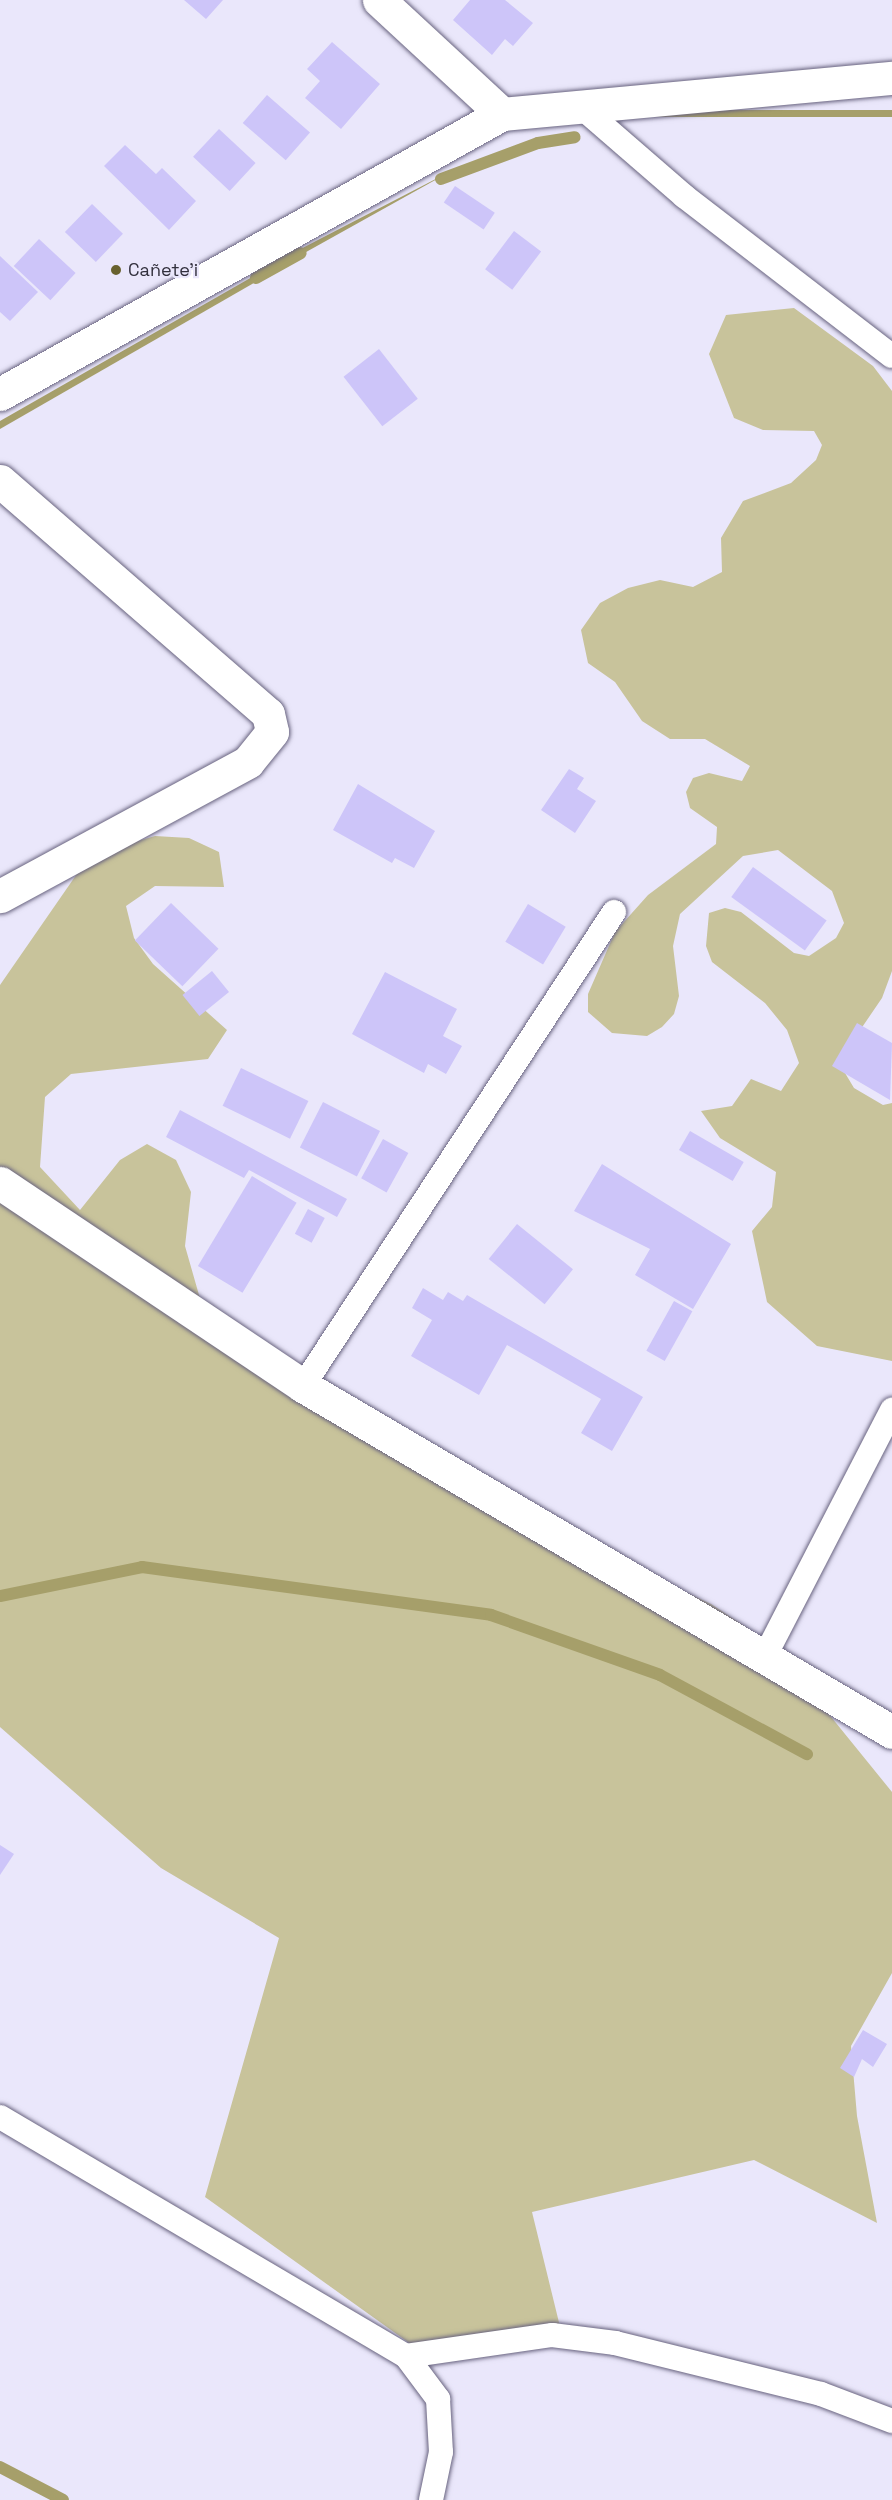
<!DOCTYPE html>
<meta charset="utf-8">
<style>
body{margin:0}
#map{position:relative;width:892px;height:2500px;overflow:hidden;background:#eae7fb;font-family:"Space Grotesk",sans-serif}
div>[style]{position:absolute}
.green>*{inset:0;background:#c8c39b}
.water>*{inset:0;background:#a69f6a;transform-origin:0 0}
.stream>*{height:12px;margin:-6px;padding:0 6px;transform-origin:6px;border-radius:6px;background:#a69f6a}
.building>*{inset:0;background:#cdc5f9;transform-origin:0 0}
.roads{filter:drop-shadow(0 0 2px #68637f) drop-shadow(0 0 2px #68637f)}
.lane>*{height:24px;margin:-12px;padding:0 12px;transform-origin:12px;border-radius:12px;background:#fff}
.street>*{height:33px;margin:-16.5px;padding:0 16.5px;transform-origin:16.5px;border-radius:16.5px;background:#fff}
.dots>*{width:16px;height:16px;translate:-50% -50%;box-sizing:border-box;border:3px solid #eae7fb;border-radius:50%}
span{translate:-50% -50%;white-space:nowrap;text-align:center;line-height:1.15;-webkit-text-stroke:4.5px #eae7fb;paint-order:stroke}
.poi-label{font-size:18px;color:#32303d}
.left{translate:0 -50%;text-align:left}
</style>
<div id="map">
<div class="green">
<i style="clip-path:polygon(794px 308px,873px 366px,892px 391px,892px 971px,882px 998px,852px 1042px,845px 1073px,854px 1088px,883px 1105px,892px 1103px,892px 1361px,817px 1346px,767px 1302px,752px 1231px,772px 1207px,776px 1172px,720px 1138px,701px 1111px,732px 1106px,751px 1079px,781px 1091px,799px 1063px,787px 1030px,765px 1003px,712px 962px,706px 946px,709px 913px,725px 908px,741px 912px,794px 953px,809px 956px,836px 938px,844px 923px,832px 891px,778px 850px,743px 856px,680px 914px,673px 946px,679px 996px,674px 1014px,662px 1027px,647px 1036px,612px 1033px,588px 1012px,588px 994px,615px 932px,648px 895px,716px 844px,717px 827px,690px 808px,686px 792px,693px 778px,709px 773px,742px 781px,750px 766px,705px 739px,670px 739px,642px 721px,615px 682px,588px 663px,581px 630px,600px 603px,628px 588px,660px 580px,693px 587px,722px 572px,721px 538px,743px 501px,791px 483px,816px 460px,822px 445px,814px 431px,763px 430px,734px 418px,709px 354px,726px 315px)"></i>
<i style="clip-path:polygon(155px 836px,189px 838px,219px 852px,224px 887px,155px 886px,126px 906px,134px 938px,153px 964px,227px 1030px,208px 1059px,71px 1074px,45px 1097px,40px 1167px,80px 1210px,120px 1160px,147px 1144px,176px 1160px,191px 1192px,185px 1246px,203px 1309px,534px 1521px,711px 1604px,772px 1644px,892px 1792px,892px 1973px,851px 2046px,857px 2116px,877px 2223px,754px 2160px,532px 2212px,564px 2343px,419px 2350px,205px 2197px,279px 1938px,161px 1868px,0 1727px,0 985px,90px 855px)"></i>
</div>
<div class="water">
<i style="left:892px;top:110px;width:7px;height:270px;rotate:90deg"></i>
<i style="clip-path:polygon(455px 169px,290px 261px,287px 256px)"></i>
<i style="clip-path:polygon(268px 268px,271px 273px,0 429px,0 421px)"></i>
</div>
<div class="stream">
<i style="left:441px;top:179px;width:103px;rotate:-20.4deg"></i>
<i style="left:538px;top:143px;width:37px;rotate:-9deg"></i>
<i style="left:256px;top:278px;width:51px;rotate:-29.1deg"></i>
<i style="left:0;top:1596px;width:145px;rotate:-11.5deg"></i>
<i style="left:142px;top:1567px;width:352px;rotate:7.8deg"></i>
<i style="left:491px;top:1615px;width:179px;rotate:19.5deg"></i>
<i style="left:660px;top:1675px;width:167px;rotate:28.3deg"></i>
<i style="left:0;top:2467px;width:71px;rotate:27.6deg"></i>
</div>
<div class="building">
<i style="clip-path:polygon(184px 0,223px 0,206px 19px)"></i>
<i style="clip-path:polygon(470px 0,505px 0,533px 23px,513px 46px,505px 39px,492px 55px,453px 20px)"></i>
<i style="clip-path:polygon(332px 42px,380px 84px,341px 129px,305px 98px,320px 81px,307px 69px)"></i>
<i style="left:267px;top:95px;width:57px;height:37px;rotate:41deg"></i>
<i style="left:219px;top:129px;width:50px;height:38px;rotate:43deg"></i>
<i style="clip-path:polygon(125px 145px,156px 174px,162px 168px,196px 201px,169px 230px,104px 166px)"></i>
<i style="left:455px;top:186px;width:48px;height:20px;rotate:34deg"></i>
<i style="left:92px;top:204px;width:43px;height:39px;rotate:44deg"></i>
<i style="left:514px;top:231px;width:34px;height:48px;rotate:37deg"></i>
<i style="left:39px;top:239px;width:50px;height:37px;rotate:43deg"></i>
<i style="clip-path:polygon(0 256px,38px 292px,10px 321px,0 312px)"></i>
<i style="left:379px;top:349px;width:63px;height:45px;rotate:52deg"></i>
<i style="clip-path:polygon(569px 769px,584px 778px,577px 789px,596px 801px,575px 833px,541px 810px)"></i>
<i style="clip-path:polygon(358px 784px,435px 831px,414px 868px,395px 858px,392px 863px,333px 830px)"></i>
<i style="left:753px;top:867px;width:91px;height:37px;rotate:36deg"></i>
<i style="left:171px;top:903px;width:66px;height:52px;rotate:44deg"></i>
<i style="left:528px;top:904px;width:44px;height:44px;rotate:31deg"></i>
<i style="left:212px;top:971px;width:27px;height:38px;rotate:51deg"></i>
<i style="clip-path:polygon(385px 972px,457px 1009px,443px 1036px,462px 1046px,446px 1074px,428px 1064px,424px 1073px,352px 1034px)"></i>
<i style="clip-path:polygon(857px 1023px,892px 1043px,890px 1100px,832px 1066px)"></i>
<i style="left:241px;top:1068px;width:75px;height:42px;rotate:26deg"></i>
<i style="left:323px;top:1102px;width:64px;height:51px;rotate:27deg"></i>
<i style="clip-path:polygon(180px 1110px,347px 1199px,337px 1217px,249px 1170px,244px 1178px,166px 1137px)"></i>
<i style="left:690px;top:1131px;width:62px;height:22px;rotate:30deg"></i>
<i style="left:383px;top:1139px;width:29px;height:45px;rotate:29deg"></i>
<i style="clip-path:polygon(602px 1164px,731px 1244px,693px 1309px,635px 1275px,650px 1249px,574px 1211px)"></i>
<i style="left:252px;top:1176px;width:52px;height:105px;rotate:31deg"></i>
<i style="left:308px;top:1209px;width:19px;height:28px;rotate:28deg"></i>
<i style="left:517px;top:1224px;width:72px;height:45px;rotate:39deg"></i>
<i style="clip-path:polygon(423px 1288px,443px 1300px,448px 1292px,463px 1301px,467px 1295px,643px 1397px,612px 1451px,581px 1433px,601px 1399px,507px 1345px,479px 1395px,411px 1356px,432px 1320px,412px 1308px)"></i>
<i style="left:674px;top:1301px;width:21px;height:57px;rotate:29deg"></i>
<i style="clip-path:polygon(0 1845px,14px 1854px,0 1875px)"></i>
<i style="clip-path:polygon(863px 2030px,887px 2044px,873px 2067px,862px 2059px,854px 2077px,840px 2068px)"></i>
</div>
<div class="roads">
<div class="lane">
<i style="left:579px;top:105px;width:139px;rotate:40.9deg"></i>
<i style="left:684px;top:196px;width:262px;rotate:37.6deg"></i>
<i style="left:303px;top:1386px;width:567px;rotate:-56.73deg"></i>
<i style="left:766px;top:1654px;width:275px;rotate:-62.7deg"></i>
<i style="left:0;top:2117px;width:471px;rotate:30.5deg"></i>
<i style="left:406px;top:2356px;width:148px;rotate:-8.2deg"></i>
<i style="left:552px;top:2335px;width:64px;rotate:7.2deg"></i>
<i style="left:615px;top:2343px;width:212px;rotate:13.9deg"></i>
<i style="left:821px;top:2394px;width:76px;rotate:20.8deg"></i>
<i style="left:406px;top:2356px;width:54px;rotate:53.3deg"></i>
<i style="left:438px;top:2399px;width:53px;rotate:86.8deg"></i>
<i style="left:441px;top:2452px;width:49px;rotate:101.8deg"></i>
</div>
<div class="street">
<i style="left:379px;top:0;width:168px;rotate:42.8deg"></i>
<i style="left:0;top:394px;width:575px;rotate:-29.15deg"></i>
<i style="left:502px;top:114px;width:392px;rotate:-5.3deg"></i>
<i style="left:0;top:481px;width:355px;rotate:41deg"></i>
<i style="left:268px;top:714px;width:18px;rotate:77deg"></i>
<i style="left:272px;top:732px;width:38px;rotate:129deg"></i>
<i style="left:248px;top:762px;width:282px;rotate:151.6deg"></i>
<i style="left:0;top:1183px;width:365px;rotate:33.8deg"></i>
<i style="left:303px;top:1386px;width:683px;rotate:30.43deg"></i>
</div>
</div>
<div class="dots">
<i style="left:116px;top:270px;background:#68612e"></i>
</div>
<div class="poi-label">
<span class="left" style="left:128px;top:270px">Cañete'i</span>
</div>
</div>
